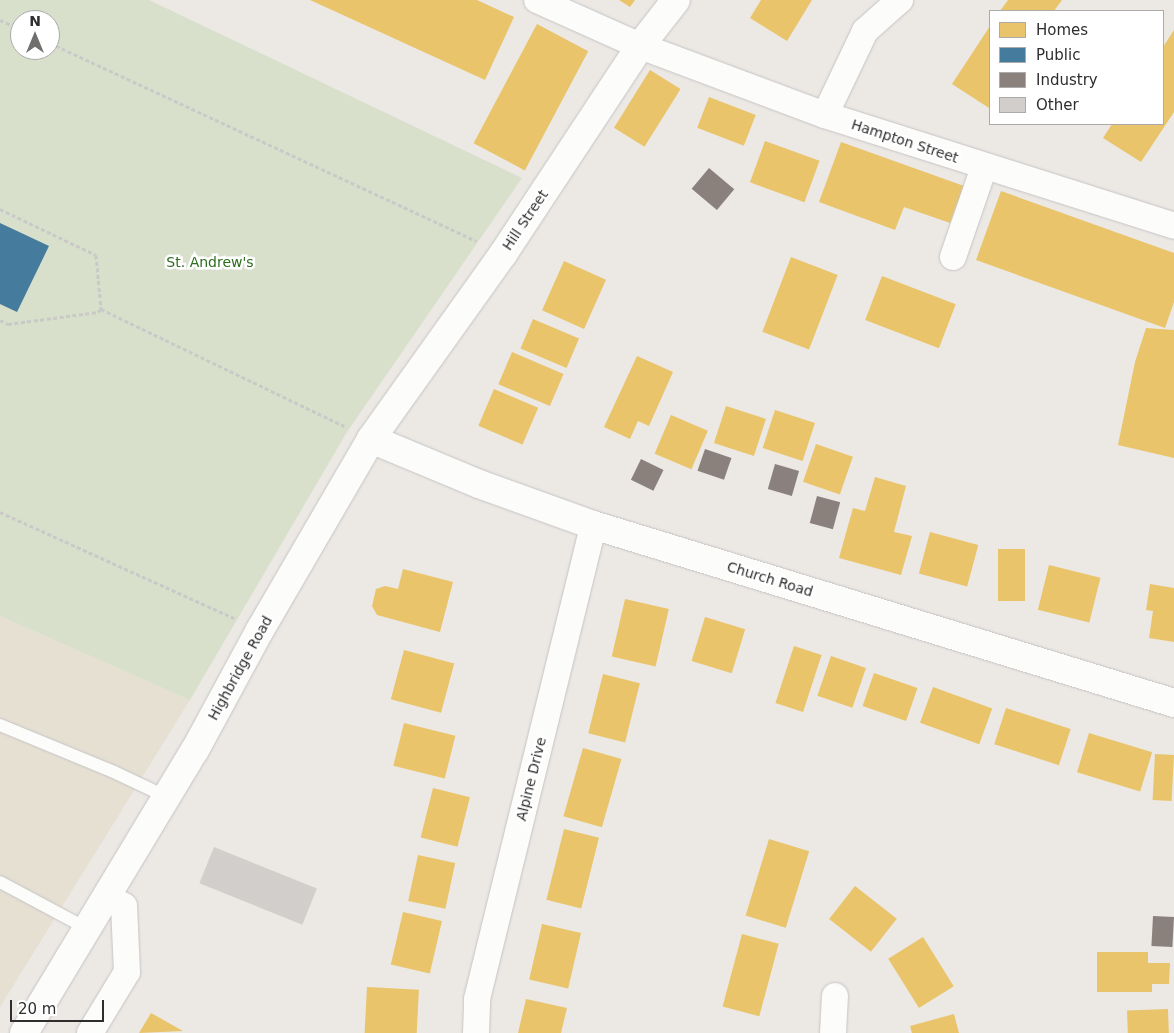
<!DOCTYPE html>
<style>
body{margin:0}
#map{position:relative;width:1174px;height:1033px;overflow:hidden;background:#ece8e4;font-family:"DejaVu Sans",sans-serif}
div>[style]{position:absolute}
.education>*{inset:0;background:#e6e0d3}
.cemetery>*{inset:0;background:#d8e0cc}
.homes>*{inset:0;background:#e9c46a;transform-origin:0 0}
.public>*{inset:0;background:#457b9d}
.industry>*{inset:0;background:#8a817c;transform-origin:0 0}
.building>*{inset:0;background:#d1cecb;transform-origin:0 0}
.path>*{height:3px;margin-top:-1.5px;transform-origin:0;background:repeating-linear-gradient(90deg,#c9c9c8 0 4px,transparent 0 6.5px)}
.roads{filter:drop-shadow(0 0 1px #c5c4c5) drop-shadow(0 0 1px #c5c4c5)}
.service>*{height:12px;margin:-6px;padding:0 6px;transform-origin:6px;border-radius:6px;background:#fcfcfb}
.minor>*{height:26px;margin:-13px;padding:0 13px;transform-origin:13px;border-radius:13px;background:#fcfcfb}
.tertiary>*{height:28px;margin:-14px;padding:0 14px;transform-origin:14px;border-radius:14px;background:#fcfcfb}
span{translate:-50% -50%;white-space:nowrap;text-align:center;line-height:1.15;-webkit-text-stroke:5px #fff;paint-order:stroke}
.street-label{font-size:14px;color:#2e2e2e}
.park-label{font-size:14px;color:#2c6e1b}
.legend{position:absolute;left:989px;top:10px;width:175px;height:115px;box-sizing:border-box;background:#fff;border:1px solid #ababab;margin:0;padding:6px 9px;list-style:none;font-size:15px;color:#2e2e2e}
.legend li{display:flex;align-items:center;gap:10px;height:25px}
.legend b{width:25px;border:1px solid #ababab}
.north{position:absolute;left:10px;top:10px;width:50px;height:50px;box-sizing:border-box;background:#fff;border:1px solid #ababab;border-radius:50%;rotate:0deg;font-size:14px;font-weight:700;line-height:20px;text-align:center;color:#2e2e2e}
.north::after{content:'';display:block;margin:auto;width:18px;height:22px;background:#706f6e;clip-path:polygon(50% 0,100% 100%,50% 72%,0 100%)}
.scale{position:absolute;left:10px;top:1000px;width:94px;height:22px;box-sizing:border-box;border:2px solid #2e2e2e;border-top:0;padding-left:6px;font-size:15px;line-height:18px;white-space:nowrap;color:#2e2e2e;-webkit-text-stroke:4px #fff;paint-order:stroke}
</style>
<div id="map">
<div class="education">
<i style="clip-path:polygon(0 616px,190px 700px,0 1007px)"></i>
</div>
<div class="cemetery">
<i style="clip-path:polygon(evenodd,0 0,149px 0,522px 178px,347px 432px,190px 700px,0 616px,0 0,20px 20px,50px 20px,50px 50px,20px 50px,20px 20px)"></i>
</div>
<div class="homes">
<i style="clip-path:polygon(310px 0,477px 0,514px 17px,485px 80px)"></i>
<i style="clip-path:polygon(619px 0,635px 0,630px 7px)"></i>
<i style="clip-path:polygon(761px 0,812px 0,787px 41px,750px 18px)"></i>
<i style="clip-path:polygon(1008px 0,1062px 0,1054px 11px,1000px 11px)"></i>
<i style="left:537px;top:24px;width:58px;height:135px;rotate:28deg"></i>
<i style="clip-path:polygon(990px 26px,990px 106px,989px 108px,952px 84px)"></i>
<i style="clip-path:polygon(1174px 30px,1174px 112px,1141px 162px,1103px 138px,1112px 124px,1163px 124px,1163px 47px)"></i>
<i style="left:650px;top:70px;width:36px;height:68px;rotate:32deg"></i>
<i style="left:709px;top:97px;width:50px;height:33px;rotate:21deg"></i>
<i style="left:765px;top:141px;width:58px;height:44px;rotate:20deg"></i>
<i style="clip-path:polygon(841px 142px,964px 186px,950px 223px,904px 207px,895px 230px,819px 202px)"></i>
<i style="clip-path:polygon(1001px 191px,1174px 253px,1174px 302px,1165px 328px,976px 260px)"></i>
<i style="left:791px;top:257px;width:50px;height:80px;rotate:21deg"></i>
<i style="left:564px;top:261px;width:46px;height:54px;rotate:24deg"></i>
<i style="left:882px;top:276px;width:79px;height:47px;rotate:21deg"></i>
<i style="left:533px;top:319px;width:50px;height:32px;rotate:23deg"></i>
<i style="clip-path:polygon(1146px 328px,1174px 330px,1174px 458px,1118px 445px,1135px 362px)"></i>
<i style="left:512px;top:352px;width:56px;height:35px;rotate:23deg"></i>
<i style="clip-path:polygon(637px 356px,673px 372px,649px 426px,638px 421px,630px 439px,604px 427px)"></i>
<i style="left:494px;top:389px;width:48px;height:40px;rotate:23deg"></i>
<i style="left:726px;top:406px;width:42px;height:39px;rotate:18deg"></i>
<i style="left:775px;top:410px;width:42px;height:40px;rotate:18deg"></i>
<i style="left:671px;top:415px;width:40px;height:42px;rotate:23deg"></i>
<i style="left:816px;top:444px;width:39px;height:40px;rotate:19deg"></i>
<i style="clip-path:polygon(875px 477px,906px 486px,894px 532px,912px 536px,901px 575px,839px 558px,853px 508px,865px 511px)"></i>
<i style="left:930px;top:532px;width:50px;height:43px;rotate:15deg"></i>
<i style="left:998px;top:549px;width:27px;height:52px"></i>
<i style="left:1049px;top:565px;width:53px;height:46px;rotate:14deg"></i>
<i style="clip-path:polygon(403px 569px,453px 582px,440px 632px,377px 615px,372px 606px,376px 589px,385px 586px,398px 589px)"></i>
<i style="clip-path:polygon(1150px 584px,1174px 588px,1174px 642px,1149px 638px,1153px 611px,1146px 610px)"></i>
<i style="left:625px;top:599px;width:45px;height:59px;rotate:13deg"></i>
<i style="left:705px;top:617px;width:42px;height:46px;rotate:17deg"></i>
<i style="left:794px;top:646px;width:29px;height:60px;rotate:18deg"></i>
<i style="left:404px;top:650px;width:52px;height:51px;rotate:15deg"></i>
<i style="left:831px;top:656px;width:37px;height:42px;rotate:19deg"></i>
<i style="left:874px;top:673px;width:46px;height:35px;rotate:19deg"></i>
<i style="left:603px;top:674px;width:38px;height:61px;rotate:14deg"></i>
<i style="left:933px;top:687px;width:63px;height:38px;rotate:20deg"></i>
<i style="left:1006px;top:708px;width:68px;height:38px;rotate:18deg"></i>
<i style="left:404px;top:723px;width:53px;height:44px;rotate:14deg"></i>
<i style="left:1089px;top:733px;width:66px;height:41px;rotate:17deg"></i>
<i style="left:583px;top:748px;width:40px;height:71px;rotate:16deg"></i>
<i style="left:1155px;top:754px;width:19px;height:46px;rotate:3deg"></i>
<i style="left:433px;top:788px;width:38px;height:51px;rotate:14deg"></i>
<i style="left:564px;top:829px;width:36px;height:73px;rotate:14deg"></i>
<i style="left:769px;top:839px;width:42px;height:80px;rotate:17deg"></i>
<i style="left:418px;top:855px;width:38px;height:47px;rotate:12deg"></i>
<i style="left:855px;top:886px;width:53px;height:42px;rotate:38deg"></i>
<i style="left:403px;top:912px;width:40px;height:54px;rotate:13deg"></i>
<i style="left:542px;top:924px;width:40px;height:57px;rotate:13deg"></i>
<i style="left:742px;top:934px;width:38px;height:75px;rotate:15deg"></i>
<i style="left:923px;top:937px;width:58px;height:41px;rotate:58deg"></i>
<i style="clip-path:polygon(1097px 952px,1148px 952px,1148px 963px,1170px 963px,1169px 984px,1152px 984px,1152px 992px,1097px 992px)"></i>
<i style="left:367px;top:987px;width:52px;height:46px;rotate:3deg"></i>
<i style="clip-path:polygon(526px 999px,567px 1008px,561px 1033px,518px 1033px)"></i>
<i style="left:1168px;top:1009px;width:24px;height:41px;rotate:88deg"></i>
<i style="clip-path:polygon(151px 1013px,183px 1031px,139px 1033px)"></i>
<i style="clip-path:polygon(954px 1014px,959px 1033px,912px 1033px,910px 1026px)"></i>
</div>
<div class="public">
<i style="clip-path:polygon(0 223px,49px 246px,17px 312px,0 304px)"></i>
</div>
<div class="industry">
<i style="left:709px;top:168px;width:33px;height:27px;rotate:40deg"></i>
<i style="left:705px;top:449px;width:28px;height:23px;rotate:19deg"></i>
<i style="left:641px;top:459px;width:25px;height:23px;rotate:26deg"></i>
<i style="left:775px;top:464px;width:25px;height:26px;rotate:16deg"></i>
<i style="left:817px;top:496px;width:24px;height:28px;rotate:15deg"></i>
<i style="left:1153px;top:916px;width:21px;height:30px;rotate:3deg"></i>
</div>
<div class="building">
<i style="left:214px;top:847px;width:111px;height:39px;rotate:22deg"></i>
</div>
<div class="path">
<i style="left:0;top:20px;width:22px;rotate:24deg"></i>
<i style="left:50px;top:43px;width:470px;rotate:24.9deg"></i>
<i style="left:0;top:209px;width:106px;rotate:25.6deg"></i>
<i style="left:96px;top:255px;width:54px;rotate:84.7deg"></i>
<i style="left:101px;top:309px;width:270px;rotate:25.7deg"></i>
<i style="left:0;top:320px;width:9px;rotate:27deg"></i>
<i style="left:8px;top:324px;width:91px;rotate:-7.6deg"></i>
<i style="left:98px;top:312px;width:4px;rotate:-45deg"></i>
<i style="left:0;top:512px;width:257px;rotate:24.4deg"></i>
</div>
<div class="roads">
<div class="service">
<i style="left:0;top:725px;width:123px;rotate:22.4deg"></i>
<i style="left:114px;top:772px;width:59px;rotate:25.3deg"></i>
<i style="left:0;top:882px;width:100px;rotate:28.1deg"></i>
</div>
<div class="minor">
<i style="left:537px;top:0;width:113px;rotate:24.1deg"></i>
<i style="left:640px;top:46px;width:197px;rotate:20.5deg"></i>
<i style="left:825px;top:115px;width:366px;rotate:17.6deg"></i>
<i style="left:825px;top:115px;width:93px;rotate:-64.5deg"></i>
<i style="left:865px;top:31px;width:47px;rotate:-41.5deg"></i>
<i style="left:953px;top:257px;width:95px;rotate:-71deg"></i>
<i style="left:90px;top:1033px;width:71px;rotate:-58.8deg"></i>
<i style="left:127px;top:972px;width:66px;rotate:-92.6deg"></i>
<i style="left:124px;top:906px;width:18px;rotate:-151deg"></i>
<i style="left:476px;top:1033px;width:34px;rotate:-88deg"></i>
<i style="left:477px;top:999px;width:488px;rotate:-76.2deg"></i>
<i style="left:833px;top:1033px;width:37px;rotate:-87deg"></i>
</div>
<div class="tertiary">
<i style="left:371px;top:439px;width:117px;rotate:22.6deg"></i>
<i style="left:479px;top:484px;width:121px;rotate:19.8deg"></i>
<i style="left:593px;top:525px;width:608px;rotate:17.03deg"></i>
<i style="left:24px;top:1033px;width:331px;rotate:-58.9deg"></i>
<i style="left:195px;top:750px;width:136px;rotate:-61.6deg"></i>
<i style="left:260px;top:630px;width:221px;rotate:-59.8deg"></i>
<i style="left:371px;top:439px;width:227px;rotate:-54.5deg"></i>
<i style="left:503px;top:254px;width:249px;rotate:-56.6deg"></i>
<i style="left:640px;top:46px;width:58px;rotate:-52deg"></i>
</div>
</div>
<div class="street-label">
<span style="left:905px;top:141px;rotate:18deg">Hampton Street</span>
<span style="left:525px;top:220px;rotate:-56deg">Hill Street</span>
<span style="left:770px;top:579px;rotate:17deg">Church Road</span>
<span style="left:240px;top:668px;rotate:-61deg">Highbridge Road</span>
<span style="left:531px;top:779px;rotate:-76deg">Alpine Drive</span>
</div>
<div class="park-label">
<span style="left:210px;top:262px">St. Andrew's</span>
</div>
<ul class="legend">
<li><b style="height:14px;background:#e9c46a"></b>Homes</li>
<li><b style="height:14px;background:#457b9d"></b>Public</li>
<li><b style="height:14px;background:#8a817c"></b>Industry</li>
<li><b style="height:14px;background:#d1cecb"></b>Other</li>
</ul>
<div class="north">N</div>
<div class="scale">20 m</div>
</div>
